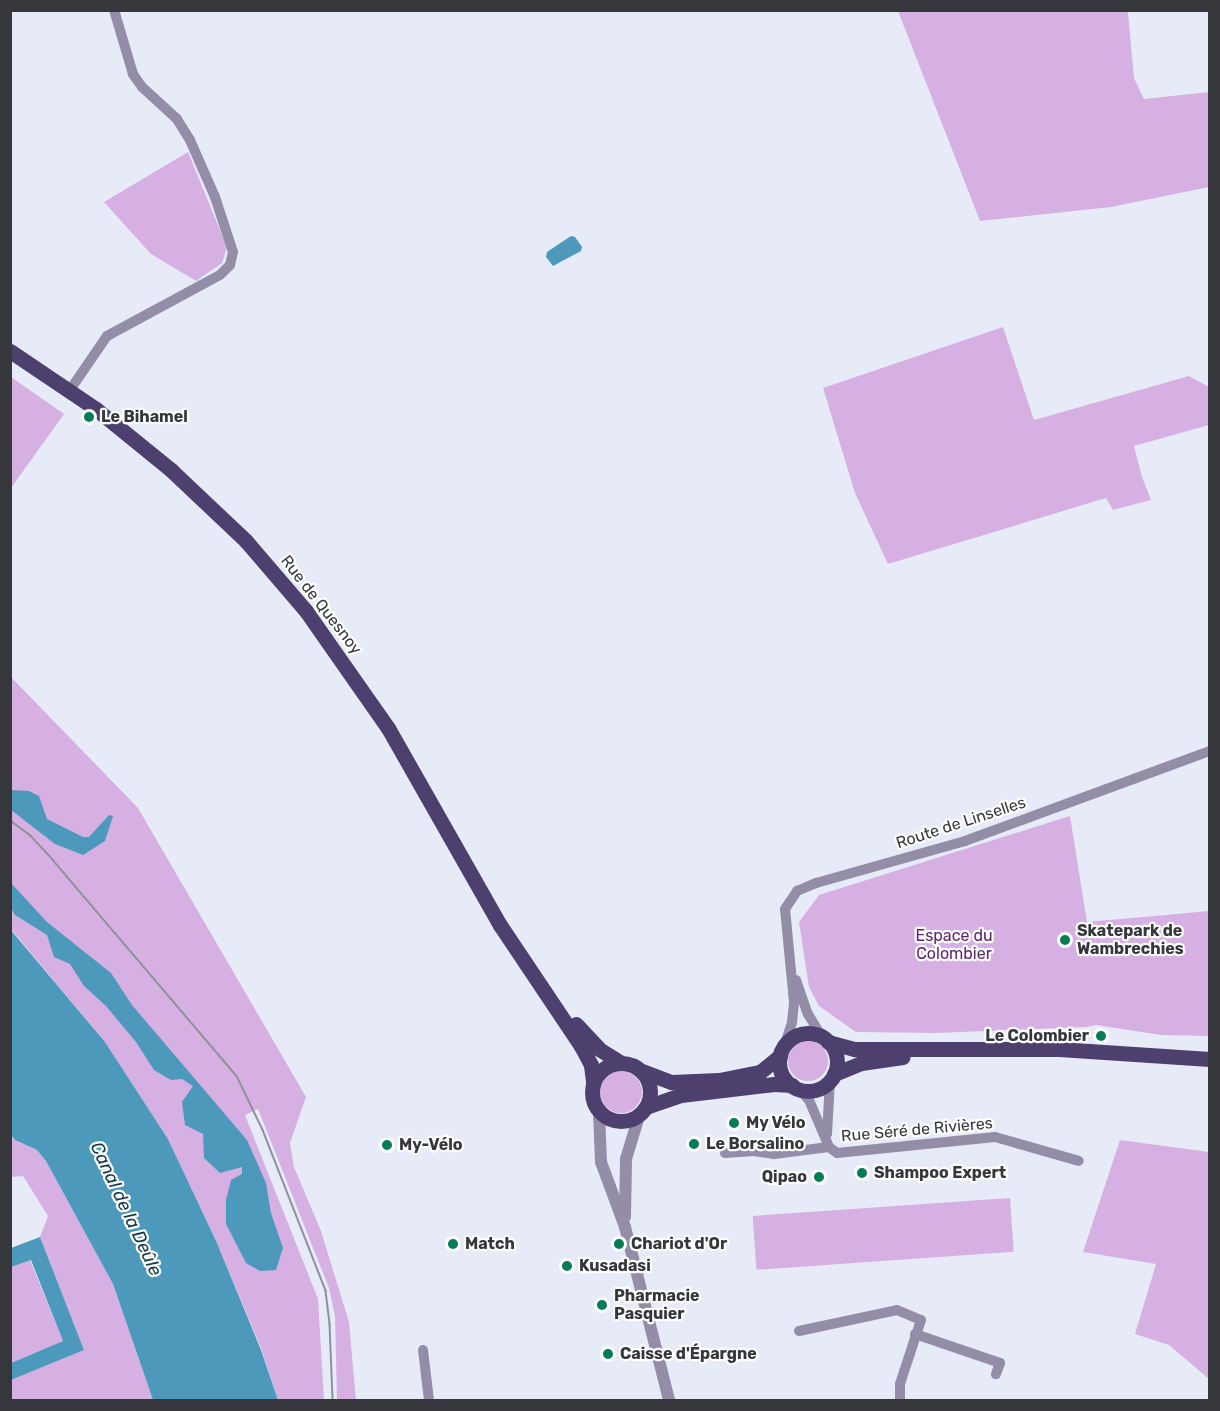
<!DOCTYPE html>
<meta charset="utf-8">
<style>
body{margin:0}
#map{position:relative;width:1220px;height:1411px;overflow:hidden;background:#e7ebf8;font-family:Rubik,sans-serif}
div>[style]{position:absolute}
.green>*{inset:0;background:#d7b0e3;transform-origin:0 0}
.round{border-radius:50%}
.water>*{inset:0;background:#4d99bc}
.minor>*{height:10px;margin:-5px;padding:0 5px;transform-origin:5px;border-radius:5px;background:#938da8}
.tertiary>*{height:12px;margin:-6px;padding:0 6px;transform-origin:6px;border-radius:6px;background:#938da8}
.primary>*{height:15px;margin:-7.5px;padding:0 7.5px;transform-origin:7.5px;border-radius:7.5px;background:#4d3f6e}
.primary>.ring{margin:-7.5px;padding:0;box-sizing:content-box;background:none;border:15px solid #4d3f6e;border-radius:50%}
.tram>*{height:1.5px;margin:-0.75px;padding:0 0.75px;transform-origin:0.75px;border-radius:0.75px;background:#8e919a}
.dots>*{width:16px;height:16px;translate:-50% -50%;box-sizing:border-box;border:3px solid #fff;border-radius:50%}
span{translate:-50% -50%;white-space:nowrap;text-align:center;line-height:1.15;-webkit-text-stroke:4.5px #fff;paint-order:stroke}
.poi-label{font-size:16px;color:#35373c;font-weight:700}
.left{translate:0 -50%;text-align:left}
.right{translate:-100% -50%;text-align:right}
.street-label{font-size:16px;color:#35373c}
.park-label{font-size:16px;color:#5c276a}
.water-label{font-size:18px;color:#143747;font-style:italic}
.frame{position:absolute;inset:0;border:12px solid #35373c;pointer-events:none}
</style>
<div id="map">
<div class="green">
<i style="clip-path:polygon(898px 11px,1131px 11px,1128px 12px,1134px 78px,1144px 99px,1209px 92px,1209px 187px,1111px 207px,980px 221px)"></i>
<i style="clip-path:polygon(188px 152px,227px 247px,222px 263px,196px 281px,151px 254px,104px 202px)"></i>
<i style="clip-path:polygon(1003px 327px,1034px 420px,1189px 376px,1209px 387px,1209px 425px,1134px 446px,1142px 477px,1151px 500px,1113px 510px,1106px 498px,888px 564px,855px 493px,823px 388px)"></i>
<i style="clip-path:polygon(11px 377px,64px 414px,11px 488px,10px 377px)"></i>
<i style="clip-path:polygon(10px 676px,138px 808px,306px 1097px,290px 1143px,294px 1167px,321px 1231px,349px 1322px,356px 1400px,337px 1400px,335px 1316px,329px 1288px,258px 1109px,245px 1115px,318px 1299px,324px 1400px,278px 1400px,261px 1348px,217px 1243px,168px 1139px,105px 1042px,11px 929px)"></i>
<i style="clip-path:polygon(1070px 816px,1087px 922px,1209px 911px,1209px 1036px,1161px 1035px,1096px 1025px,1086px 1027px,935px 1033px,856px 1032px,819px 1006px,809px 987px,799px 922px,819px 895px)"></i>
<i class="round" style="left:788px;top:1041px;width:40px;height:40px"></i>
<i class="round" style="left:600px;top:1071px;width:42px;height:42px"></i>
<i style="clip-path:polygon(10px 1135px,15px 1140px,37px 1150px,46px 1161px,113px 1284px,153px 1400px,11px 1400px,11px 1380px,84px 1350px,40px 1237px,48px 1216px,23px 1176px,11px 1177px)"></i>
<i style="clip-path:polygon(1120px 1140px,1209px 1152px,1209px 1379px,1169px 1345px,1135px 1334px,1156px 1264px,1083px 1252px)"></i>
<i style="left:1010px;top:1198px;width:54px;height:258px;rotate:86deg"></i>
<i style="clip-path:polygon(30px 1260px,63px 1341px,11px 1363px,11px 1267px)"></i>
</div>
<div class="water">
<i style="clip-path:polygon(571px 236px,575px 237px,582px 247px,581px 251px,553px 266px,546px 257px,547px 252px)"></i>
<i style="clip-path:polygon(11px 790px,29px 791px,39px 796px,47px 819px,83px 837px,89px 837px,109px 815px,113px 816px,105px 841px,83px 855px,55px 844px,11px 810px)"></i>
<i style="clip-path:polygon(11px 883px,47px 922px,111px 973px,132px 1005px,247px 1140px,266px 1183px,271px 1213px,283px 1248px,276px 1270px,260px 1271px,246px 1263px,226px 1224px,226px 1200px,231px 1180px,242px 1174px,242px 1167px,220px 1173px,204px 1158px,203px 1134px,185px 1125px,182px 1102px,193px 1086px,182px 1079px,171px 1080px,154px 1070px,136px 1042px,106px 1006px,84px 986px,70px 964px,54px 957px,47px 935px,15px 915px,11px 908px)"></i>
<i style="clip-path:polygon(10px 929px,105px 1042px,168px 1139px,217px 1243px,261px 1350px,278px 1400px,153px 1400px,113px 1284px,46px 1161px,37px 1150px,15px 1140px,11px 1135px)"></i>
<i style="clip-path:polygon(40px 1237px,84px 1350px,11px 1380px,11px 1363px,63px 1341px,31px 1260px,11px 1267px,11px 1248px)"></i>
</div>
<div class="minor">
<i style="left:70px;top:390px;width:65px;rotate:-55.6deg"></i>
<i style="left:107px;top:336px;width:128px;rotate:-28.4deg"></i>
<i style="left:220px;top:275px;width:14px;rotate:-45deg"></i>
<i style="left:230px;top:265px;width:13px;rotate:-77deg"></i>
<i style="left:233px;top:252px;width:58px;rotate:-108.1deg"></i>
<i style="left:215px;top:197px;width:62px;rotate:-113.7deg"></i>
<i style="left:190px;top:140px;width:25px;rotate:-122deg"></i>
<i style="left:177px;top:119px;width:47px;rotate:-137.6deg"></i>
<i style="left:142px;top:87px;width:16px;rotate:-125deg"></i>
<i style="left:133px;top:74px;width:67px;rotate:-106.5deg"></i>
<i style="left:796px;top:980px;width:36px;rotate:71deg"></i>
<i style="left:808px;top:1014px;width:27px;rotate:59deg"></i>
<i style="left:785px;top:1044px;width:23px;rotate:-72deg"></i>
<i style="left:792px;top:1022px;width:20px;rotate:-84deg"></i>
<i style="left:794px;top:1002px;width:93px;rotate:-95.5deg"></i>
<i style="left:785px;top:909px;width:22px;rotate:-56deg"></i>
<i style="left:797px;top:891px;width:21px;rotate:-23deg"></i>
<i style="left:816px;top:883px;width:155px;rotate:-15.7deg"></i>
<i style="left:965px;top:841px;width:261px;rotate:-20.2deg"></i>
<i style="left:799px;top:1089px;width:15px;rotate:48deg"></i>
<i style="left:809px;top:1100px;width:51px;rotate:66.9deg"></i>
<i style="left:829px;top:1147px;width:10px;rotate:37deg"></i>
<i style="left:837px;top:1153px;width:159px;rotate:-5.8deg"></i>
<i style="left:995px;top:1137px;width:87px;rotate:15.9deg"></i>
<i style="left:827px;top:1134px;width:54px;rotate:-86.8deg"></i>
<i style="left:725px;top:1153px;width:29px;rotate:-4deg"></i>
<i style="left:754px;top:1151px;width:20px;rotate:9deg"></i>
<i style="left:774px;top:1154px;width:55px;rotate:-7.3deg"></i>
<i style="left:799px;top:1331px;width:100px;rotate:-12.1deg"></i>
<i style="left:897px;top:1310px;width:26px;rotate:23deg"></i>
<i style="left:921px;top:1320px;width:67px;rotate:108.2deg"></i>
<i style="left:900px;top:1384px;width:16px;rotate:90deg"></i>
<i style="left:915px;top:1334px;width:90px;rotate:18.8deg"></i>
<i style="left:1000px;top:1363px;width:12px;rotate:110deg"></i>
<i style="left:423px;top:1350px;width:50px;rotate:83.2deg"></i>
</div>
<div class="tertiary">
<i style="left:599px;top:1112px;width:50px;rotate:87.7deg"></i>
<i style="left:601px;top:1162px;width:69px;rotate:69.7deg"></i>
<i style="left:625px;top:1227px;width:179px;rotate:75.7deg"></i>
<i style="left:625px;top:1217px;width:58px;rotate:-89deg"></i>
<i style="left:626px;top:1159px;width:45px;rotate:-73.2deg"></i>
</div>
<div class="primary">
<i style="left:10px;top:351px;width:104px;rotate:34deg"></i>
<i style="left:96px;top:409px;width:97px;rotate:39.1deg"></i>
<i style="left:171px;top:470px;width:103px;rotate:43.4deg"></i>
<i style="left:246px;top:541px;width:92px;rotate:49.4deg"></i>
<i style="left:306px;top:611px;width:143px;rotate:55deg"></i>
<i style="left:388px;top:728px;width:227px;rotate:60.4deg"></i>
<i style="left:500px;top:925px;width:146px;rotate:56.2deg"></i>
<i style="left:581px;top:1046px;width:21px;rotate:62deg"></i>
<i style="left:591px;top:1065px;width:16px;rotate:83deg"></i>
<i style="left:576px;top:1024px;width:34px;rotate:47deg"></i>
<i style="left:599px;top:1049px;width:26px;rotate:32deg"></i>
<i class="ring" style="left:779px;top:1033px;width:43px;height:43px"></i>
<i style="left:828px;top:1042px;width:28px;rotate:15deg"></i>
<i style="left:855px;top:1049px;width:204px"></i>
<i style="left:1059px;top:1049px;width:151px;rotate:3.8deg"></i>
<i class="ring" style="left:592px;top:1063px;width:43px;height:43px"></i>
<i style="left:642px;top:1071px;width:31px;rotate:21deg"></i>
<i style="left:671px;top:1082px;width:48px;rotate:-2.4deg"></i>
<i style="left:719px;top:1080px;width:42px;rotate:-11deg"></i>
<i style="left:760px;top:1072px;width:26px;rotate:-39deg"></i>
<i style="left:834px;top:1074px;width:29px;rotate:-22deg"></i>
<i style="left:861px;top:1063px;width:42px;rotate:-8.1deg"></i>
<i style="left:646px;top:1107px;width:37px;rotate:-19deg"></i>
<i style="left:681px;top:1095px;width:94px;rotate:-6.7deg"></i>
<i style="left:774px;top:1084px;width:18px;rotate:3deg"></i>
</div>
<div class="tram">
<i style="left:10px;top:820px;width:26px;rotate:37deg"></i>
<i style="left:31px;top:836px;width:33px;rotate:47deg"></i>
<i style="left:53px;top:860px;width:284px;rotate:49.6deg"></i>
<i style="left:237px;top:1076px;width:60px;rotate:64.3deg"></i>
<i style="left:263px;top:1130px;width:173px;rotate:68.6deg"></i>
<i style="left:326px;top:1291px;width:33px;rotate:83deg"></i>
<i style="left:330px;top:1324px;width:76px;rotate:87.7deg"></i>
</div>
<div class="dots">
<i style="left:89px;top:417px;background:#027b58"></i>
<i style="left:1065px;top:940px;background:#027b58"></i>
<i style="left:1101px;top:1036px;background:#027b58"></i>
<i style="left:734px;top:1123px;background:#027b58"></i>
<i style="left:694px;top:1144px;background:#027b58"></i>
<i style="left:387px;top:1145px;background:#027b58"></i>
<i style="left:862px;top:1173px;background:#027b58"></i>
<i style="left:819px;top:1177px;background:#027b58"></i>
<i style="left:453px;top:1244px;background:#027b58"></i>
<i style="left:619px;top:1244px;background:#027b58"></i>
<i style="left:567px;top:1266px;background:#027b58"></i>
<i style="left:602px;top:1305px;background:#027b58"></i>
<i style="left:608px;top:1354px;background:#027b58"></i>
</div>
<div class="poi-label">
<span class="left" style="left:101px;top:417px">Le Bihamel</span>
<span class="left" style="left:1077px;top:940px">Skatepark de<br>Wambrechies</span>
<span class="right" style="left:1089px;top:1036px">Le Colombier</span>
<span class="left" style="left:746px;top:1123px">My Vélo</span>
<span class="left" style="left:706px;top:1144px">Le Borsalino</span>
<span class="left" style="left:399px;top:1145px">My-Vélo</span>
<span class="left" style="left:874px;top:1173px">Shampoo Expert</span>
<span class="right" style="left:807px;top:1177px">Qipao</span>
<span class="left" style="left:465px;top:1244px">Match</span>
<span class="left" style="left:631px;top:1244px">Chariot d'Or</span>
<span class="left" style="left:579px;top:1266px">Kusadasi</span>
<span class="left" style="left:614px;top:1305px">Pharmacie<br>Pasquier</span>
<span class="left" style="left:620px;top:1354px">Caisse d'Épargne</span>
</div>
<div class="street-label">
<span style="left:321px;top:605px;rotate:52deg">Rue de Quesnoy</span>
<span style="left:961px;top:823px;rotate:-18deg">Route de Linselles</span>
<span style="left:917px;top:1130px;rotate:-5deg">Rue Séré de Rivières</span>
</div>
<div class="park-label">
<span style="left:954px;top:945px">Espace du<br>Colombier</span>
</div>
<div class="water-label">
<span style="left:126px;top:1209px;rotate:65deg">Canal de la Deûle</span>
</div>
<div class="frame"></div>
</div>
